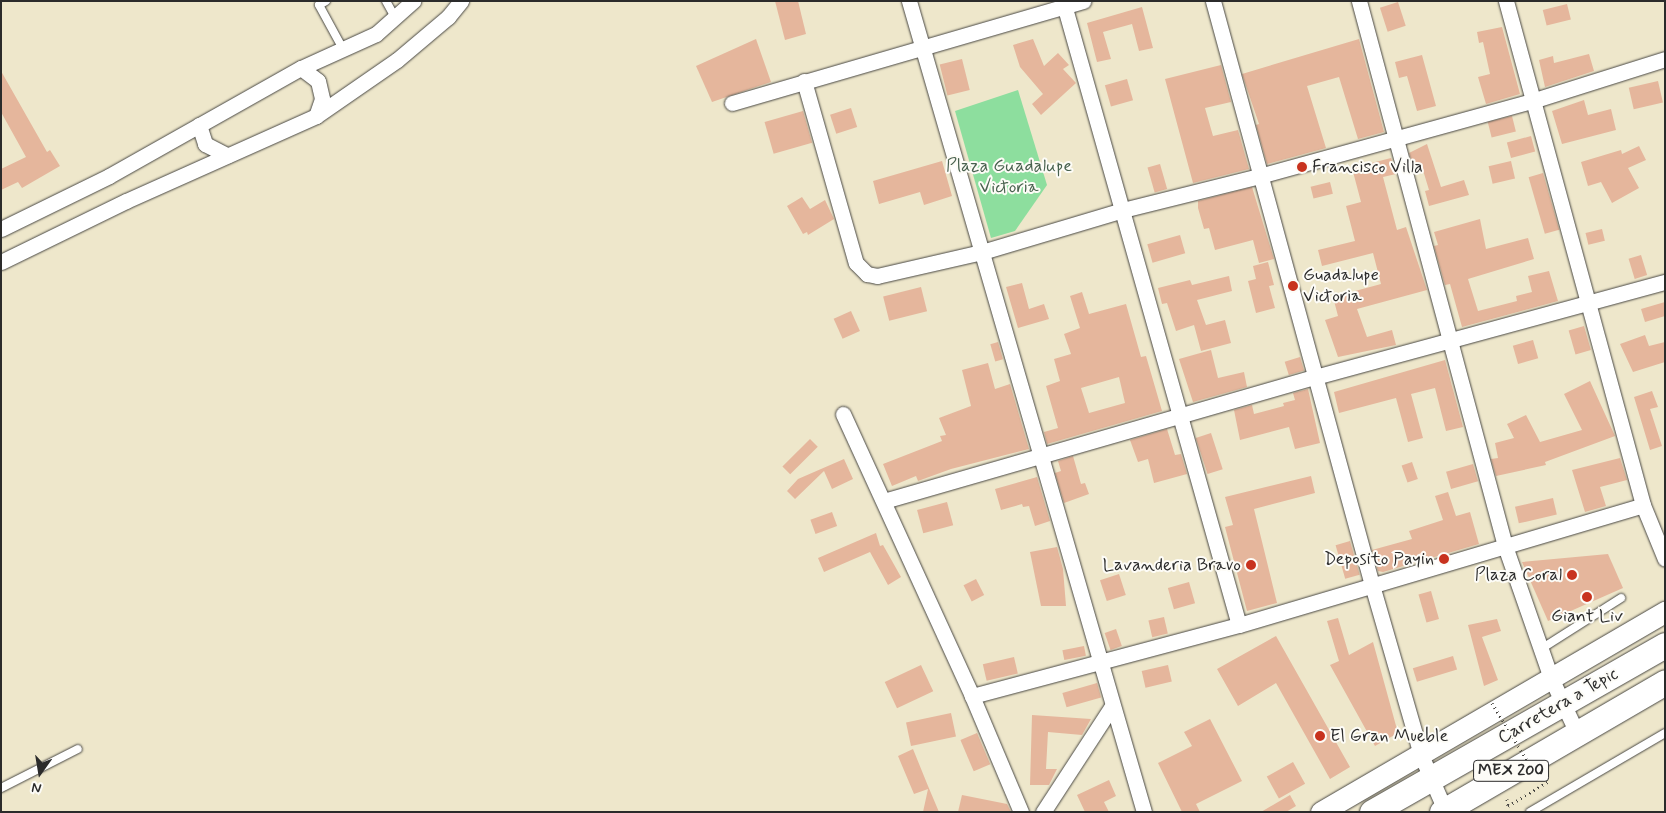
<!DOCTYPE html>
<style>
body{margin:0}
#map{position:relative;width:1666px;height:813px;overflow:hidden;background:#eee7cb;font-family:Mynerve,sans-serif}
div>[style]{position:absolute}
.green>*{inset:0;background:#8dde9e}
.building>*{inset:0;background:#e5b69c;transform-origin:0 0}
.path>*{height:3px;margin-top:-1.5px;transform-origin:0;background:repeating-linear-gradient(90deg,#484743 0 1px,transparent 0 5px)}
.roads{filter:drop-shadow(0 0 1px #484743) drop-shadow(0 0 1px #484743)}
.service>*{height:8px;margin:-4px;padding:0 4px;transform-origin:4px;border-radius:4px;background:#fff}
.minor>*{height:15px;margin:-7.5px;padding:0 7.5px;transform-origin:7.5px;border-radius:7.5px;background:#fff}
.secondary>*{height:21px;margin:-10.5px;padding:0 10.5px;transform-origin:10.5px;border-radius:10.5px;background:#fff}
.trunk>*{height:25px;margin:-12.5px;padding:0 12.5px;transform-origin:12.5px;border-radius:12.5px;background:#fff}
.path-bridge>*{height:3px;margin-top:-1.5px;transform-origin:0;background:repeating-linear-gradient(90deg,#484743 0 1px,transparent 0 5px)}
.dots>*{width:14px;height:14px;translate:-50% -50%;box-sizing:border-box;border:2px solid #fdfcf7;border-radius:50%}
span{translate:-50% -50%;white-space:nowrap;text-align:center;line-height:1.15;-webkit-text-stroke:4px #fdfcf7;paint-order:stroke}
.shield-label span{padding:1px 4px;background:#fdfcf7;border:1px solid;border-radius:4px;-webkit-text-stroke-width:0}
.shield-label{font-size:16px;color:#2b2b2b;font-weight:700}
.park-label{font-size:18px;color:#48614e}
.poi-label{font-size:18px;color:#2b2b2b}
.left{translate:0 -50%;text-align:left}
.right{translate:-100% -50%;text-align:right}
.street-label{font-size:18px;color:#2b2b2b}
.frame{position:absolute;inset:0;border:2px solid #2b2b2b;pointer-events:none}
.north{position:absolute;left:15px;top:748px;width:50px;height:50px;-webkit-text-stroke:4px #fdfcf7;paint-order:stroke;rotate:193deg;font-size:14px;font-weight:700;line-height:20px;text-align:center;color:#2b2b2b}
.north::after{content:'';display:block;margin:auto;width:18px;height:22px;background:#2b2b2b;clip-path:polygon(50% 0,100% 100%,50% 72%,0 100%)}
</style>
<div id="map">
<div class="green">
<i style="clip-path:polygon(1018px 90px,1047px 185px,1015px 231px,991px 238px,955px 111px)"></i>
</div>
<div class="building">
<i style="clip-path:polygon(775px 1px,798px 1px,806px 34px,785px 40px)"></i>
<i style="left:1398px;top:2px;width:25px;height:19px;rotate:72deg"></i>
<i style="left:1567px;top:4px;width:16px;height:25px;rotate:76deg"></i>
<i style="clip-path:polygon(1142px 7px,1153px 48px,1139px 51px,1132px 24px,1103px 32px,1111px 59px,1097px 62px,1087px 23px)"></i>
<i style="clip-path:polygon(1502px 27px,1520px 94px,1486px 104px,1478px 77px,1490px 74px,1483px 42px,1479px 43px,1477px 32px)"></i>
<i style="clip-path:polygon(756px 39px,771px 82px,712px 102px,696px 66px)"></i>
<i style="clip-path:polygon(1033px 39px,1044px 66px,1058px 53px,1069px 65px,1063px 69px,1076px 83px,1041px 115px,1032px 104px,1043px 94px,1020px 67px,1013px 45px)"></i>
<i style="clip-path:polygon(1359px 39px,1384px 132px,1358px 139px,1339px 77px,1307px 86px,1326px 148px,1267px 164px,1256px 125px,1259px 124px,1242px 74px)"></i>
<i style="clip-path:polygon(1589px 54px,1594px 71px,1545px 87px,1539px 60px,1553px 56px,1554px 63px)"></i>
<i style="clip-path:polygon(1422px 55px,1436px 106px,1417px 111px,1407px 76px,1399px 78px,1395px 62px)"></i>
<i style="left:962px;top:59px;width:32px;height:23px;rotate:76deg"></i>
<i style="clip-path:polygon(1221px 65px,1231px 102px,1205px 108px,1213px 136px,1238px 130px,1249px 169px,1193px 183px,1165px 79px)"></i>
<i style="clip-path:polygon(1px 71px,47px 152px,50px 150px,60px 166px,22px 188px,18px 182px,1px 190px,1px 169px,26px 157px,1px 112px)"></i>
<i style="left:1127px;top:79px;width:22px;height:23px;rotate:74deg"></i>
<i style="left:1658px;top:81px;width:22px;height:30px;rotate:77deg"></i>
<i style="clip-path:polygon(1584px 100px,1588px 115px,1611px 109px,1616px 130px,1562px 144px,1552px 111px)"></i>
<i style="left:851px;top:108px;width:20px;height:22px;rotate:72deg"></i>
<i style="left:803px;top:111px;width:33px;height:40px;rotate:74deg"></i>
<i style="left:1512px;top:116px;width:16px;height:25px;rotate:76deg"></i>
<i style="left:1531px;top:136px;width:16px;height:25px;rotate:75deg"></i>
<i style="clip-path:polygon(1427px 144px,1441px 187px,1464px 180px,1469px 195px,1429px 206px,1425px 191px,1429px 190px,1422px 167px,1414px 169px,1409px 153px)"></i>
<i style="clip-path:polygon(1639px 146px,1646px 160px,1628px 168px,1639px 188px,1612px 203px,1601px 182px,1588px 186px,1581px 162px,1621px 150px,1622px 154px)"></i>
<i style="clip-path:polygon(1391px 158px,1396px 174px,1383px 177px,1397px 230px,1406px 227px,1427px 290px,1357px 309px,1367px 337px,1392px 330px,1396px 345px,1338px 357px,1325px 320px,1338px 316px,1333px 297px,1381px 284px,1373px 253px,1322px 266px,1318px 250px,1355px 241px,1346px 206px,1361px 202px,1352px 168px)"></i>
<i style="clip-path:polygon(942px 161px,952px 196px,924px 205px,920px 192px,879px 204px,873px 181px)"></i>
<i style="left:1511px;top:161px;width:18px;height:23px;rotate:77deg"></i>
<i style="left:1160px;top:164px;width:26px;height:13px;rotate:74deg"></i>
<i style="left:1543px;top:173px;width:59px;height:15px;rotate:74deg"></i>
<i style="left:1330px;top:182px;width:12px;height:20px;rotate:76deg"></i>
<i style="clip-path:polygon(1252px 187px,1274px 259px,1259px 263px,1253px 240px,1215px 250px,1209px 228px,1204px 229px,1198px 208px,1198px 201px)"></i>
<i style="clip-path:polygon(802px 197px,810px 209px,825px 200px,834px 219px,808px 235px,807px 232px,803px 234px,787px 206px)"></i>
<i style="clip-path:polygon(1480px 219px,1486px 249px,1528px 238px,1534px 259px,1468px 279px,1478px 311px,1517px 301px,1516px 296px,1532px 292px,1528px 276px,1549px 271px,1558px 301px,1462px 327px,1450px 284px,1445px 285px,1434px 246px,1438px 245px,1434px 232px)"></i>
<i style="left:1602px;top:229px;width:12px;height:17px;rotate:76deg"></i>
<i style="left:1180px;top:235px;width:19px;height:34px;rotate:74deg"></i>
<i style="left:1641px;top:255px;width:21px;height:13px;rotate:73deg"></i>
<i style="clip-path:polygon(1268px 262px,1274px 285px,1269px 286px,1275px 308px,1256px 313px,1248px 281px,1256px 279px,1253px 266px)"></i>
<i style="clip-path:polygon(1229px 276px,1232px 291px,1197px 300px,1206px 325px,1225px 320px,1231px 343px,1201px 351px,1194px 325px,1176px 331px,1167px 303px,1162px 304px,1158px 288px,1190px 280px,1192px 285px)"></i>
<i style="clip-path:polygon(1022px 283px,1029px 309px,1044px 304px,1049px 319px,1018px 328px,1006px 287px)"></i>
<i style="left:921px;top:287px;width:25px;height:39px;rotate:76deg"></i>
<i style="clip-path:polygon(evenodd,1082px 292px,1089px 314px,1126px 304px,1141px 357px,1146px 356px,1162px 411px,1047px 444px,1044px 432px,1058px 428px,1046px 386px,1060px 381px,1054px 359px,1071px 354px,1064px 334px,1080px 328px,1070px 296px,1082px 292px,1119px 377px,1125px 403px,1089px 413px,1081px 388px,1119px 377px)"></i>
<i style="clip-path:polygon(1665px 302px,1665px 316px,1645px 322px,1641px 309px)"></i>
<i style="left:851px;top:311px;width:22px;height:19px;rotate:66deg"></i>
<i style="left:1584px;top:326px;width:25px;height:16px;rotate:74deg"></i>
<i style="clip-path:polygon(1645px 335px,1649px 346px,1665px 342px,1665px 362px,1633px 372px,1620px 344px)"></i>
<i style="left:1533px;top:340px;width:19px;height:21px;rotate:74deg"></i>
<i style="left:998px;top:342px;width:18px;height:8px;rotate:74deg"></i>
<i style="clip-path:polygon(1211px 350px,1218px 378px,1244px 372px,1247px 387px,1193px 402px,1179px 359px)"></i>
<i style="left:1300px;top:357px;width:14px;height:16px;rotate:73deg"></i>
<i style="clip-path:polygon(1445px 360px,1463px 427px,1446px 431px,1435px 388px,1411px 394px,1423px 438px,1408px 442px,1396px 398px,1339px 413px,1334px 392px)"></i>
<i style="clip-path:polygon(988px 363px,995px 389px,1010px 384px,1029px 449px,951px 469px,918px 481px,916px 476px,892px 486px,883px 464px,942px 441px,940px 436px,946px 435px,939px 418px,971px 406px,962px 370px)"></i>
<i style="clip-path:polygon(1590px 381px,1615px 436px,1545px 462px,1546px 465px,1496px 476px,1491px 459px,1498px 458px,1495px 443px,1514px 438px,1507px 424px,1526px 415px,1540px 442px,1582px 430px,1564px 394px)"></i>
<i style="clip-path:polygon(1308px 389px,1320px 443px,1295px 449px,1289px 427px,1240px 440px,1234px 410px,1252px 405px,1254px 414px,1284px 406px,1283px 403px,1295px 400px,1293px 393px)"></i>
<i style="clip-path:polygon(1652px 391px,1658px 407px,1650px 409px,1662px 446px,1650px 450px,1634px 397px)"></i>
<i style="clip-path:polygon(1167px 429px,1175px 455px,1181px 454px,1187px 474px,1154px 483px,1148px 459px,1138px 462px,1130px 440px)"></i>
<i style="left:1211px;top:433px;width:38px;height:16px;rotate:72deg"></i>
<i style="left:810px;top:439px;width:11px;height:39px;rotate:45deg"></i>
<i style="clip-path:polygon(1073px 456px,1081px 484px,1085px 483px,1089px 494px,1064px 503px,1055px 473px,1061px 471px,1058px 461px)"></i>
<i style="clip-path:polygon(1620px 458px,1627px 480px,1600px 487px,1606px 506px,1585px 512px,1572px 470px)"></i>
<i style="clip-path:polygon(844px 459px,853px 479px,832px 489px,824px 471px,795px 499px,787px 491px,798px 479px)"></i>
<i style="left:1412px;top:462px;width:18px;height:11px;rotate:71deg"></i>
<i style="left:1473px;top:464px;width:18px;height:28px;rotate:74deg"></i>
<i style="clip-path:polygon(1311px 476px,1315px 493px,1254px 509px,1277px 603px,1247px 611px,1225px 527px,1233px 525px,1225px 497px)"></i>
<i style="clip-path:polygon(1037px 477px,1050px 521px,1035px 526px,1029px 506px,1023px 507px,1022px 504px,1001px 510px,995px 489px)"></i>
<i style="clip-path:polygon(1448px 492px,1456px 516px,1470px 512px,1479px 544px,1383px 572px,1378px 571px,1372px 550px,1412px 539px,1409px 531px,1443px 520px,1435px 496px)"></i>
<i style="left:1553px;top:498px;width:17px;height:39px;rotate:77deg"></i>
<i style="left:947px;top:502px;width:24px;height:31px;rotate:75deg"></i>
<i style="left:832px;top:512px;width:15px;height:23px;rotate:70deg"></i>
<i style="clip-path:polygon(876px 533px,880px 546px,883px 545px,901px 577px,888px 585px,870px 552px,824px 572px,818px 558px)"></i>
<i style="left:1350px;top:541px;width:35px;height:15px;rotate:74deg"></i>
<i style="clip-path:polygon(1057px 547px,1063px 569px,1066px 606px,1041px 606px,1030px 552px)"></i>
<i style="clip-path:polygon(1608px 554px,1623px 588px,1548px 621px,1522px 562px)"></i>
<i style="left:1119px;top:574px;width:22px;height:20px;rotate:72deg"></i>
<i style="left:976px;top:579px;width:18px;height:14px;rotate:63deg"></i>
<i style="left:1189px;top:582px;width:22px;height:22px;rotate:74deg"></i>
<i style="left:1431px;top:591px;width:29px;height:13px;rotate:74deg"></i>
<i style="left:1164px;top:617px;width:17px;height:16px;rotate:77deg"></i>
<i style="clip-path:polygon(1338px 618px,1349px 655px,1373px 642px,1398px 733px,1375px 746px,1330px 665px,1339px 661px,1327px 621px)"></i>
<i style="clip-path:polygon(1497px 619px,1501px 631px,1482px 637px,1498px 680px,1484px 686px,1468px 625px)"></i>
<i style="left:1116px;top:629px;width:18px;height:12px;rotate:71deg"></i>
<i style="clip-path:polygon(1276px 636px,1350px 767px,1330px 779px,1276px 683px,1238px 706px,1217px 669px)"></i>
<i style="left:1084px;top:646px;width:10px;height:22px;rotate:79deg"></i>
<i style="left:1453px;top:656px;width:14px;height:42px;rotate:73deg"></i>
<i style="left:1014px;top:657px;width:17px;height:32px;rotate:77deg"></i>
<i style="left:921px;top:665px;width:29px;height:40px;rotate:65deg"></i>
<i style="left:1168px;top:665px;width:17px;height:27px;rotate:77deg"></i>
<i style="left:1097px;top:683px;width:15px;height:36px;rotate:74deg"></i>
<i style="left:951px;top:713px;width:24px;height:46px;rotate:78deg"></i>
<i style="clip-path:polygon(1032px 715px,1091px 719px,1082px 735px,1048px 732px,1046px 769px,1057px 769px,1049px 785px,1030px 785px)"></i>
<i style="clip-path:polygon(1210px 719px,1242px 781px,1196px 804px,1200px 812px,1182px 812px,1158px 763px,1192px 746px,1184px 732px)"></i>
<i style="left:977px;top:733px;width:34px;height:18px;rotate:67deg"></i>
<i style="clip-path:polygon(913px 749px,928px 786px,939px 812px,923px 812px,928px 789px,914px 794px,898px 756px)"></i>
<i style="left:1293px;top:762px;width:25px;height:30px;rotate:61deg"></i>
<i style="clip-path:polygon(1109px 780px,1116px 796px,1104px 802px,1109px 812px,1085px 812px,1077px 795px)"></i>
<i style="clip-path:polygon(962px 795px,1007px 804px,1011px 812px,958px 812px)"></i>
<i style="clip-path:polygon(1290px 795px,1296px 806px,1286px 812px,1261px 812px)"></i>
</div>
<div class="path">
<i style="left:1507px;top:799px;width:7px;rotate:82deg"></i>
<i style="left:1508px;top:806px;width:48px;rotate:-31.4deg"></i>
</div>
<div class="roads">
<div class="service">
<i style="left:326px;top:1px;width:8px;rotate:150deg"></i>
<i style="left:319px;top:5px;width:50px;rotate:61.4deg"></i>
<i style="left:386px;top:1px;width:18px;rotate:61deg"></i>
<i style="left:1541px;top:649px;width:95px;rotate:-32.5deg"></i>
<i style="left:1px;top:788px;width:86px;rotate:-26.9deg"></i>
<i style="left:1530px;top:812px;width:156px;rotate:-30.3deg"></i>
</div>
<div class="minor">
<i style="left:909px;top:1px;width:844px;rotate:73.84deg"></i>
<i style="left:1063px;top:1px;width:648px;rotate:74.25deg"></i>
<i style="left:1213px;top:1px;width:605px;rotate:74.77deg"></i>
<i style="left:1372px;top:585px;width:177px;rotate:73.9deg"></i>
<i style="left:1421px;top:755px;width:60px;rotate:66.4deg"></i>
<i style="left:1359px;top:1px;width:564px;rotate:75deg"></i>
<i style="left:1505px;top:546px;width:140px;rotate:70.8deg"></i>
<i style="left:1551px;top:678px;width:61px;rotate:64.7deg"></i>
<i style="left:1506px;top:1px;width:522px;rotate:74.79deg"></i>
<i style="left:1643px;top:505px;width:58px;rotate:67.8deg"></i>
<i style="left:301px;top:68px;width:21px;rotate:37deg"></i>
<i style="left:318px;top:81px;width:18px;rotate:77deg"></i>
<i style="left:322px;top:99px;width:18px;rotate:109deg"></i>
<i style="left:804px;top:81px;width:189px;rotate:74.1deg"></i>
<i style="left:856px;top:263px;width:16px;rotate:45deg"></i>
<i style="left:867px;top:274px;width:10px;rotate:11deg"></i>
<i style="left:877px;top:276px;width:108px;rotate:-12.9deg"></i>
<i style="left:982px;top:252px;width:147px;rotate:-16.6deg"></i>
<i style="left:1123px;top:210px;width:144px;rotate:-14deg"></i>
<i style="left:1263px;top:175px;width:282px;rotate:-15.4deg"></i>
<i style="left:1535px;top:100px;width:136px;rotate:-17.5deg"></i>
<i style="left:732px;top:103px;width:366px;rotate:-16.2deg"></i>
<i style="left:199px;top:125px;width:20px;rotate:72deg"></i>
<i style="left:205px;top:144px;width:25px;rotate:27deg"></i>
<i style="left:1px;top:229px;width:120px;rotate:-26.1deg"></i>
<i style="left:109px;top:176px;width:220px;rotate:-29.4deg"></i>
<i style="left:301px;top:68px;width:82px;rotate:-24.4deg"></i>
<i style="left:376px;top:34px;width:50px;rotate:-41.7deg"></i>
<i style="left:1px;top:262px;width:139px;rotate:-26deg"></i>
<i style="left:126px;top:201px;width:208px;rotate:-24.1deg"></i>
<i style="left:316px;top:116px;width:98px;rotate:-34.7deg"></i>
<i style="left:397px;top:60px;width:67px;rotate:-40.1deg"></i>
<i style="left:448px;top:17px;width:21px;rotate:-51deg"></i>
<i style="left:843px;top:414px;width:310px;rotate:65.4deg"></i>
<i style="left:972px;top:696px;width:126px;rotate:67.1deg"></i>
<i style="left:884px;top:501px;width:448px;rotate:-16.1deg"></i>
<i style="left:1315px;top:377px;width:363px;rotate:-15.2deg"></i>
<i style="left:972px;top:696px;width:276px;rotate:-14.9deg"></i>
<i style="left:1239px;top:625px;width:421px;rotate:-16.5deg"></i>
<i style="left:1043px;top:812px;width:126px;rotate:-56.9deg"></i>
</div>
<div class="secondary">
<i style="left:1321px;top:812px;width:398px;rotate:-30.2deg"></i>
</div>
<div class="trunk">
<i style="left:1372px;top:812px;width:337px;rotate:-29.7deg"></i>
<i style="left:1442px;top:812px;width:258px;rotate:-30.2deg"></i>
</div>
</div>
<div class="path-bridge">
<i style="left:1492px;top:703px;width:90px;rotate:58.6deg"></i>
</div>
<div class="dots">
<i style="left:1302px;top:167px;background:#c8321e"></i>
<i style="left:1293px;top:286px;background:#c8321e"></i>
<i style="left:1444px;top:559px;background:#c8321e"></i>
<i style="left:1251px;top:565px;background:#c8321e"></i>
<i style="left:1572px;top:575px;background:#c8321e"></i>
<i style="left:1587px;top:597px;background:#c8321e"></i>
<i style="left:1320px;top:736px;background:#c8321e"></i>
</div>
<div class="shield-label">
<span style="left:1511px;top:771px">MEX 200</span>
</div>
<div class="park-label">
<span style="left:1009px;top:177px">Plaza Guadalupe<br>Victoria</span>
</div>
<div class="poi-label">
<span class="left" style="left:1312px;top:167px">Francisco Villa</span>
<span class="left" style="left:1303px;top:286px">Guadalupe<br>Victoria</span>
<span class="right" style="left:1434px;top:559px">Deposito Payin</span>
<span class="right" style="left:1241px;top:565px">Lavanderia Bravo</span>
<span class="right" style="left:1562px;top:575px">Plaza Coral</span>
<span style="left:1587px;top:616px">Giant Liv</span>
<span class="left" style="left:1330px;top:736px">El Gran Mueble</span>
</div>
<div class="street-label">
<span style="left:1558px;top:706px;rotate:-30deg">Carretera a Tepic</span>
</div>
<div class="frame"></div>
<div class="north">N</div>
</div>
